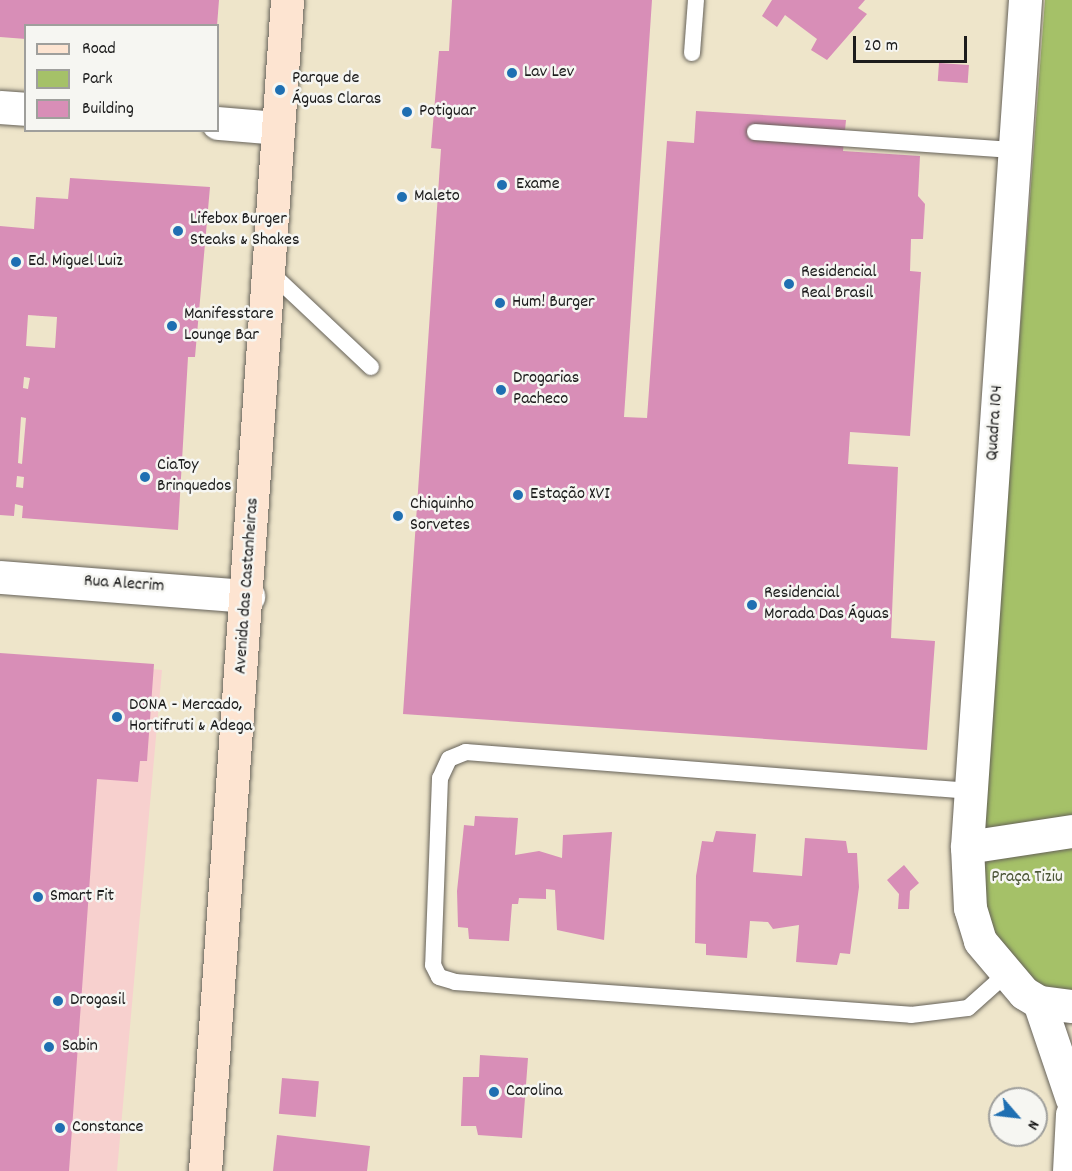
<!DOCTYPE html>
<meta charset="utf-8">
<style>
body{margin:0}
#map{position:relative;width:1072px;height:1171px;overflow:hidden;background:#eee5ca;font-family:Dekko,sans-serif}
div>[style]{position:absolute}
.built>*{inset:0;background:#f7d0ce}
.green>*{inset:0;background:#a5c168}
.building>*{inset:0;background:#d88eb7;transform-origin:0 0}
.roads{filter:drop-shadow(0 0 2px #666259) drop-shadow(0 0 2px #666259)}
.lane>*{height:16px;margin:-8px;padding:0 8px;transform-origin:8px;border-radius:8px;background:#fff}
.street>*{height:33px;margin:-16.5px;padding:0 16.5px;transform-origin:16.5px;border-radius:16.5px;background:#fff}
.secondary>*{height:33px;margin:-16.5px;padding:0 16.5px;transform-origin:16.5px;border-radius:16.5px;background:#fde4d1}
.dots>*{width:16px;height:16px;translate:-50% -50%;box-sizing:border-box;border:3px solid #f6f6f2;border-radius:50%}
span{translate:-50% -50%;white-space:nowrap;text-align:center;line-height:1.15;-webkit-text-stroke:5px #f6f6f2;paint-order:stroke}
.poi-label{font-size:18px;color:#1c1c1c}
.left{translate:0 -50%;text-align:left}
.street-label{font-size:18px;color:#1c1c1c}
.park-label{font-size:18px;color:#4c5637}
.legend{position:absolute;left:24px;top:24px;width:195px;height:108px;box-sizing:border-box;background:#f6f6f2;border:2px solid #9f9f9c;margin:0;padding:8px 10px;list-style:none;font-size:18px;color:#1c1c1c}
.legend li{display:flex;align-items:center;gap:12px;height:30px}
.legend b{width:30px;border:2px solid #9f9f9c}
.north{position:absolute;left:988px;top:1087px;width:60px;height:60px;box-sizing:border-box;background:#f6f6f2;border:2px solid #9f9f9c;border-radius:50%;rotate:118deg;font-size:16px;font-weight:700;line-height:24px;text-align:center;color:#1c1c1c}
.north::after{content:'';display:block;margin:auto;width:21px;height:27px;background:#1f6fb2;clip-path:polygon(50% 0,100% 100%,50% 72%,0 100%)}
.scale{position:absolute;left:853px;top:36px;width:114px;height:27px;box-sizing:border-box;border:3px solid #1c1c1c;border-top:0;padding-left:8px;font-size:18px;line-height:21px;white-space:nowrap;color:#1c1c1c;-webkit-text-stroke:4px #f6f6f2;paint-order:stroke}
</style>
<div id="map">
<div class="built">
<i style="clip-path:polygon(18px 658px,162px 670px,117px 1171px,0 1171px,0 890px)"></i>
</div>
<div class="green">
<i style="clip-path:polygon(1045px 0,1072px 0,1072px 1000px,1021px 983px,987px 944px,980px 859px)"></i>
</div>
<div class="building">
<i style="clip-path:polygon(0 0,219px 0,217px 26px,26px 26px,26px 39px,0 37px)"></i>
<i style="clip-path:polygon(452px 0,652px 0,624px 417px,647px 418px,667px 141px,694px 143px,696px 111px,846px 120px,843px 151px,920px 156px,918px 196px,925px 204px,923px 239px,911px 239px,910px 271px,921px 272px,910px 436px,850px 432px,848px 464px,898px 467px,891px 638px,935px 641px,927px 750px,403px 714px,441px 149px,431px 148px,439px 51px,449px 51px)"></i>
<i style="clip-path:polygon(772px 0,865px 0,858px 8px,867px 14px,827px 60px,811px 50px,817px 39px,785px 15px,777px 27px,762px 16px)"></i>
<i style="left:939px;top:63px;width:30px;height:18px;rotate:4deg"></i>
<i style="clip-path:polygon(evenodd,70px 178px,210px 187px,195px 357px,188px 357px,178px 530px,22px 518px,23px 506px,15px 504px,14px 516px,0 515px,0 226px,34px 229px,36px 197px,68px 199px,70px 178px,28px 315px,57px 317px,55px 348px,26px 346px,28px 315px,70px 178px,24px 377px,30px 378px,28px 389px,23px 388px,24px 377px,70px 178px,21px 417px,26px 418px,22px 464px,18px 463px,21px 417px,70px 178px,17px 476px,24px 477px,23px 488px,16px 487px,17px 476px)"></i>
<i style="clip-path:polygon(0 653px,154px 664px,147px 761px,140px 761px,138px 782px,97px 779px,69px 1171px,0 1171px)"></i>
<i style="clip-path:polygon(475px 816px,518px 818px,515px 855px,539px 851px,562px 858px,563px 835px,612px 832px,604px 940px,557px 930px,555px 890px,546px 889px,546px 899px,519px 898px,518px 904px,512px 904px,509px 941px,469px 939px,468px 928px,458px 927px,457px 891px,464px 825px,474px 826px)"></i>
<i style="clip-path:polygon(716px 831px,756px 834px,753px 872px,802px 876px,805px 838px,846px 841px,848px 853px,857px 853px,859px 887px,850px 954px,840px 953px,837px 965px,796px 962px,799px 925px,773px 929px,768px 922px,750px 921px,747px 958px,706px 955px,706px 944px,695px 943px,696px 876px,702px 841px,713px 842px)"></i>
<i style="clip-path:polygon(904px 865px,919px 883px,910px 891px,909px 909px,898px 909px,899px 894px,887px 880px)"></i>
<i style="clip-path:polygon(480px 1055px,528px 1058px,522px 1138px,478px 1135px,476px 1126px,461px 1126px,463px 1077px,479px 1077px)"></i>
<i style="left:282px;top:1078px;width:37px;height:36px;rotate:5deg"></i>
<i style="clip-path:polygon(277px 1135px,370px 1146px,367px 1171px,273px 1171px)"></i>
</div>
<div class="roads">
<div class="lane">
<i style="left:692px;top:53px;width:53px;rotate:-85.7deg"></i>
<i style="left:755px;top:132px;width:261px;rotate:4deg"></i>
<i style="left:269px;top:271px;width:140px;rotate:43.3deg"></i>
<i style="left:971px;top:791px;width:507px;rotate:-175.58deg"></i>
<i style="left:466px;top:752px;width:18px;rotate:158deg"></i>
<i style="left:449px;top:759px;width:21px;rotate:115deg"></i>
<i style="left:440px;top:778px;width:187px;rotate:92.1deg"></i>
<i style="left:433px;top:965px;width:13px;rotate:63deg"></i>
<i style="left:439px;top:977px;width:17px;rotate:17deg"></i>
<i style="left:455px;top:982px;width:457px;rotate:4.1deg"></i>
<i style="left:911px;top:1015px;width:57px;rotate:-7deg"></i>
<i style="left:968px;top:1008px;width:51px;rotate:-41.8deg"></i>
</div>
<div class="street">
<i style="left:1025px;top:0;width:849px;rotate:93.92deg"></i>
<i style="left:967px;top:847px;width:61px;rotate:87.2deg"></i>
<i style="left:970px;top:908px;width:34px;rotate:73deg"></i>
<i style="left:980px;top:941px;width:68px;rotate:49.8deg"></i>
<i style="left:1024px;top:993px;width:17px;rotate:31deg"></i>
<i style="left:1039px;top:1002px;width:33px;rotate:7deg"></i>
<i style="left:0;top:107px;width:26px;rotate:4deg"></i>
<i style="left:218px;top:123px;width:60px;rotate:4.8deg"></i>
<i style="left:0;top:577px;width:249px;rotate:4.4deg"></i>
<i style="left:967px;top:847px;width:106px;rotate:-8.7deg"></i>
<i style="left:1039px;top:1002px;width:102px;rotate:71.2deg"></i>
<i style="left:1069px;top:1171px;width:57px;rotate:-87deg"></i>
</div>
<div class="secondary">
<i style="left:205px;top:1171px;width:1174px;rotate:-85.99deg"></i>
</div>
</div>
<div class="dots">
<i style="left:512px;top:73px;background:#1f6fb2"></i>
<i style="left:280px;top:90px;background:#1f6fb2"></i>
<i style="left:407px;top:112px;background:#1f6fb2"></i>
<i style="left:502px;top:185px;background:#1f6fb2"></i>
<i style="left:402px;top:197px;background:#1f6fb2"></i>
<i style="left:178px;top:231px;background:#1f6fb2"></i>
<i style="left:16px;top:262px;background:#1f6fb2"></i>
<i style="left:789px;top:284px;background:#1f6fb2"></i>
<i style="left:500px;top:303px;background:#1f6fb2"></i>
<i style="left:172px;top:326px;background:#1f6fb2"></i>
<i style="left:501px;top:390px;background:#1f6fb2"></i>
<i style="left:145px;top:477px;background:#1f6fb2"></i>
<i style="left:518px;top:495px;background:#1f6fb2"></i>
<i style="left:398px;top:516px;background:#1f6fb2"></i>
<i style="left:752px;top:605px;background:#1f6fb2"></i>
<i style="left:117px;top:717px;background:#1f6fb2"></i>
<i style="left:38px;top:897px;background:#1f6fb2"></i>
<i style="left:58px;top:1001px;background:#1f6fb2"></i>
<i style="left:49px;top:1047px;background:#1f6fb2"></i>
<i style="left:494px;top:1092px;background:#1f6fb2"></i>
<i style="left:60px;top:1128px;background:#1f6fb2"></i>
</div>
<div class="poi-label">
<span class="left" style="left:524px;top:73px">Lav Lev</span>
<span class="left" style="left:292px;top:90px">Parque de<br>Águas Claras</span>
<span class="left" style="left:419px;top:112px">Potiguar</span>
<span class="left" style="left:516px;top:185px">Exame</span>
<span class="left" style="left:414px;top:197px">Maleto</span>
<span class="left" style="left:190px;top:231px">Lifebox Burger<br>Steaks &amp; Shakes</span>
<span class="left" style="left:28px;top:262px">Ed. Miguel Luiz</span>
<span class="left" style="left:801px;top:284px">Residencial<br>Real Brasil</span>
<span class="left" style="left:512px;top:303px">Hum! Burger</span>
<span class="left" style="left:184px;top:326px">Manifesstare<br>Lounge Bar</span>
<span class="left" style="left:513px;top:390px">Drogarias<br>Pacheco</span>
<span class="left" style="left:157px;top:477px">CiaToy<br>Brinquedos</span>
<span class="left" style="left:530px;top:495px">Estação XVI</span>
<span class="left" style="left:410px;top:516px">Chiquinho<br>Sorvetes</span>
<span class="left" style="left:764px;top:605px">Residencial<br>Morada Das Águas</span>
<span class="left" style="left:129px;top:717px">DONA - Mercado,<br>Hortifruti &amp; Adega</span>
<span class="left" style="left:50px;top:897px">Smart Fit</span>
<span class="left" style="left:70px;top:1001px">Drogasil</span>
<span class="left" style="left:62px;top:1047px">Sabin</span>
<span class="left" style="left:506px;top:1092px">Carolina</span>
<span class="left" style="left:72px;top:1128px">Constance</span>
</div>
<div class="street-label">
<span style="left:996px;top:423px;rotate:-86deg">Quadra 104</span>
<span style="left:124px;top:585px;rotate:4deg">Rua Alecrim</span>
<span style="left:248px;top:586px;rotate:-86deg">Avenida das Castanheiras</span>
</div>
<div class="park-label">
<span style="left:1027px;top:878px">Praça Tiziu</span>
</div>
<ul class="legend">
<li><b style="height:8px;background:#fde4d1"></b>Road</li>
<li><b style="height:16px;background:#a5c168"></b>Park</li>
<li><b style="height:16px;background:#d88eb7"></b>Building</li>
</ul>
<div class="north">N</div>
<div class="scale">20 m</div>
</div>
